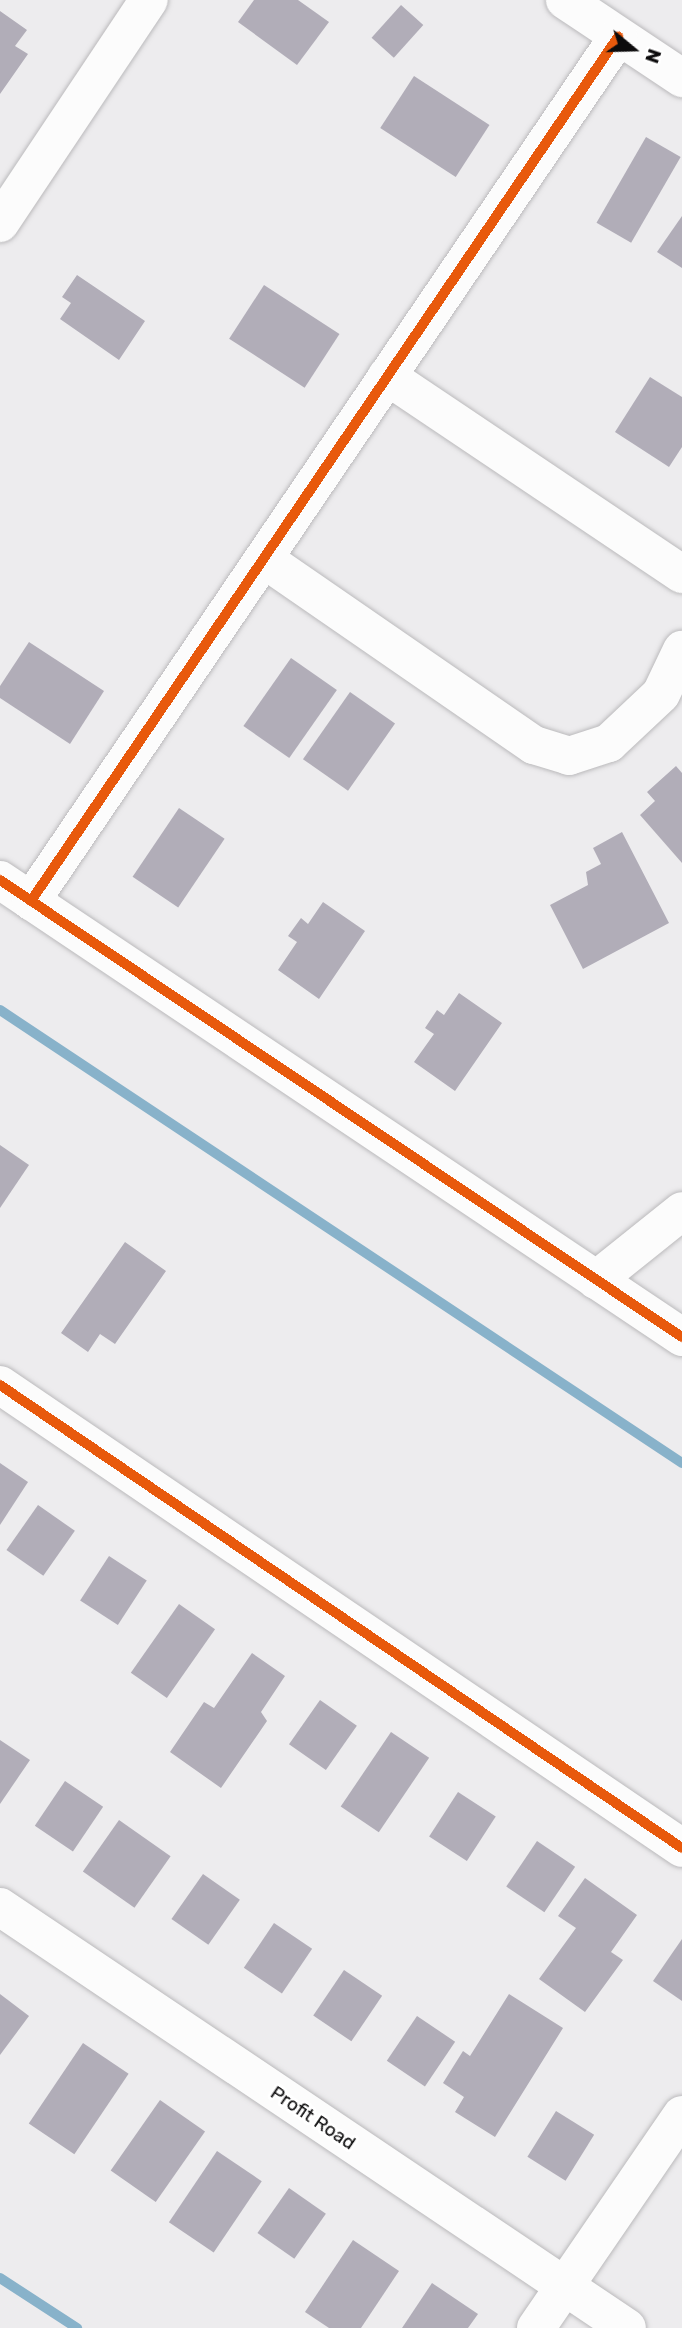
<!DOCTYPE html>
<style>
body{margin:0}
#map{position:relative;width:682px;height:2328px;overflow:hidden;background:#edecee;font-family:Rubik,sans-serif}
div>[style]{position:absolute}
.stream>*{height:10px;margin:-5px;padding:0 5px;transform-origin:5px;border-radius:5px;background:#88b2ca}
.building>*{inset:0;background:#b1adb8;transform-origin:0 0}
.roads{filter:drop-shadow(0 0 2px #bbbabc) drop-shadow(0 0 2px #bbbabc)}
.minor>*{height:38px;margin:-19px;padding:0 19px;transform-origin:19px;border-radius:19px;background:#fcfcfc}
.cycleway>*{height:10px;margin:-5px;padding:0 5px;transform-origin:5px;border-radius:5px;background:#e8590c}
span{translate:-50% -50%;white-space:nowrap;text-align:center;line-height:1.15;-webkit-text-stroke:6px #fff;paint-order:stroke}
.street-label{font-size:19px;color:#0c0b0c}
.north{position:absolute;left:598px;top:14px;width:70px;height:70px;-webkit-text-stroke:5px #fff;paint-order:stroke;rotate:109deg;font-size:19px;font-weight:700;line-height:28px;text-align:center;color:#0c0b0c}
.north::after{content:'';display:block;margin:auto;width:24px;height:32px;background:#0c0b0c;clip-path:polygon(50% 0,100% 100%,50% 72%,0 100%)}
</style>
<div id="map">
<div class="stream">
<i style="left:0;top:1010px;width:819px;rotate:33.59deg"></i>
<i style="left:0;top:2278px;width:92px;rotate:33deg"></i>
</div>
<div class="building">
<i style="clip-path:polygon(254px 0,298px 0,329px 22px,297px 65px,238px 22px)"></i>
<i style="left:401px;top:5px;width:30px;height:44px;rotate:42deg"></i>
<i style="clip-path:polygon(0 11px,27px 30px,15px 46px,28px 54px,0 94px)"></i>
<i style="left:414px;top:76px;width:90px;height:62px;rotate:33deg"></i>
<i style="left:646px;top:137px;width:40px;height:99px;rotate:30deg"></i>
<i style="clip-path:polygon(682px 216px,682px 268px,657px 252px)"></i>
<i style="clip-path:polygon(77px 275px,145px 321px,119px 360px,60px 319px,71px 303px,62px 297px)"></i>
<i style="left:264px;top:285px;width:90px;height:64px;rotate:33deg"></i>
<i style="clip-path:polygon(650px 377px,682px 397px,682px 447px,669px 467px,615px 432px)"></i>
<i style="clip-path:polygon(29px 642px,104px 691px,70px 744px,0 698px,0 686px)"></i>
<i style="left:291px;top:658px;width:56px;height:83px;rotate:35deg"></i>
<i style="left:350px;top:692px;width:55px;height:82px;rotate:35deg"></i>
<i style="clip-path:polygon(676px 766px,682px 773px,682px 863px,640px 815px,655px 801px,647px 792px)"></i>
<i style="left:179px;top:808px;width:55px;height:83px;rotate:34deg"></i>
<i style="clip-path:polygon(622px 832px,669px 923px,583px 969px,550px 905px,588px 885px,586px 872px,601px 864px,593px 848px)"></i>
<i style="clip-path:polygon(323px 902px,365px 931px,319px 999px,278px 970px,297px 942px,288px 936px,301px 918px,308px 924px)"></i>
<i style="clip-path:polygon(459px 993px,502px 1023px,455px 1091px,414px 1062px,434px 1034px,425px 1028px,437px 1010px,444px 1015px)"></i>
<i style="clip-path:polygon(0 1145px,29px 1165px,0 1208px)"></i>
<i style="clip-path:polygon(125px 1242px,166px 1271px,115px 1344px,100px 1334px,88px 1352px,61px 1333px)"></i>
<i style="clip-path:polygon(0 1463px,28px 1482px,0 1525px)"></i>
<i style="left:38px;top:1505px;width:45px;height:55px;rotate:35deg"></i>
<i style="left:109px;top:1556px;width:45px;height:53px;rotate:33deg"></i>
<i style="left:179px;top:1604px;width:44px;height:84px;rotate:35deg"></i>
<i style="clip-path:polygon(252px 1653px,285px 1676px,261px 1712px,267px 1721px,221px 1788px,170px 1752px,204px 1702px,214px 1708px)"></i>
<i style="left:320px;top:1700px;width:45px;height:54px;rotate:35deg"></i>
<i style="left:391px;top:1732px;width:46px;height:90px;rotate:34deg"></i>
<i style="clip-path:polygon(0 1740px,30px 1760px,0 1804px)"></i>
<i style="left:65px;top:1781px;width:46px;height:54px;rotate:34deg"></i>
<i style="left:458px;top:1792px;width:45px;height:53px;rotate:33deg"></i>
<i style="left:119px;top:1820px;width:63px;height:63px;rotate:35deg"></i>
<i style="left:537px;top:1841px;width:46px;height:55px;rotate:34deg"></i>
<i style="left:203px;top:1874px;width:45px;height:55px;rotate:35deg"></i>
<i style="clip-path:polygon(585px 1878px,637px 1915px,611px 1952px,623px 1960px,585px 2012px,539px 1979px,576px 1928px,558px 1916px)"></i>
<i style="left:274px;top:1923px;width:46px;height:54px;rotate:34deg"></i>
<i style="clip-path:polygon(682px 1939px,682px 2001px,653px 1981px)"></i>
<i style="left:344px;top:1970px;width:46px;height:55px;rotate:34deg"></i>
<i style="clip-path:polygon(0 1994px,29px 2016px,0 2055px)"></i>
<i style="clip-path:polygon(509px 1994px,563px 2028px,495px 2137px,455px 2112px,464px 2097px,443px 2083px,463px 2051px,470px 2056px)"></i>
<i style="left:417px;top:2016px;width:46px;height:54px;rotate:34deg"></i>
<i style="left:83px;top:2043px;width:55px;height:97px;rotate:34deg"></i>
<i style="left:160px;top:2100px;width:55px;height:86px;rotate:35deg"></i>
<i style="left:556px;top:2111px;width:45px;height:54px;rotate:32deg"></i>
<i style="left:217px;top:2151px;width:54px;height:86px;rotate:34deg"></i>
<i style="left:289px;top:2188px;width:45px;height:55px;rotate:35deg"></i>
<i style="clip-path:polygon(353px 2240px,399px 2271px,361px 2328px,329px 2328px,305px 2312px)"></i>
<i style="clip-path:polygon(432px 2283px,478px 2314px,468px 2328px,402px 2328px)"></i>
</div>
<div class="roads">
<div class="minor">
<i style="left:565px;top:0;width:141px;rotate:33.7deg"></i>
<i style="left:0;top:223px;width:268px;rotate:-56.3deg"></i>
<i style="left:387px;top:376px;width:355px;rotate:33.9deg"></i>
<i style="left:264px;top:559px;width:328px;rotate:34.6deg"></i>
<i style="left:534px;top:745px;width:37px;rotate:17deg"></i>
<i style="left:569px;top:756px;width:42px;rotate:-18deg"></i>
<i style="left:609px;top:743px;width:71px;rotate:-43.3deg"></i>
<i style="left:661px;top:694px;width:49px;rotate:-64.5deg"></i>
<i style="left:0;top:880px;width:821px;rotate:33.83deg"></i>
<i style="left:31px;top:901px;width:1045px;rotate:-55.81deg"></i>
<i style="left:596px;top:1280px;width:110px;rotate:-38.7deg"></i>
<i style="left:0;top:1385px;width:824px;rotate:34.17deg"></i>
<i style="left:0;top:1907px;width:755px;rotate:33.88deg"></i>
<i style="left:536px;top:2328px;width:258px;rotate:-55.6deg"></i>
</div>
</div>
<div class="cycleway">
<i style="left:0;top:880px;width:821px;rotate:33.83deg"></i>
<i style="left:31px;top:901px;width:1045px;rotate:-55.81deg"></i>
<i style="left:0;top:1385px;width:824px;rotate:34.17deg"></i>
</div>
<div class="street-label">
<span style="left:313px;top:2118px;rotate:34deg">Profit Road</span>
</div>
<div class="north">N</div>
</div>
